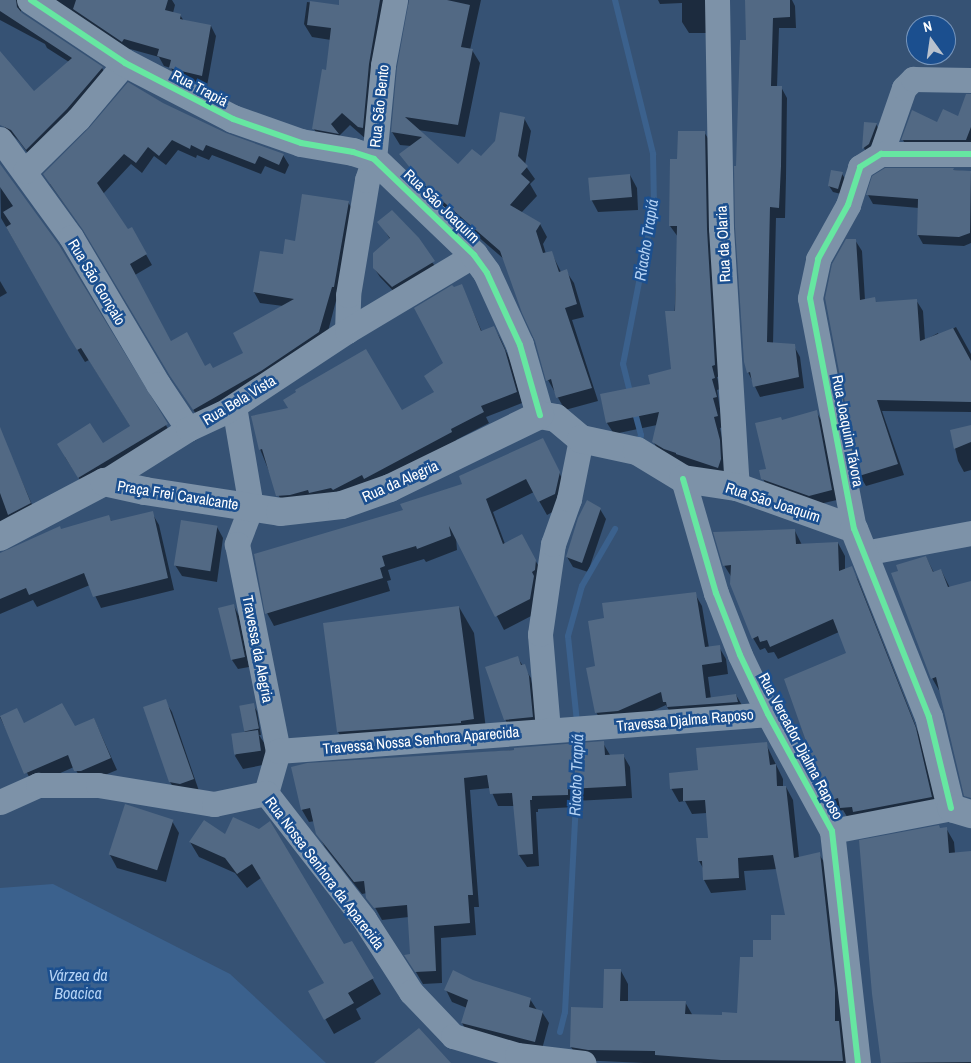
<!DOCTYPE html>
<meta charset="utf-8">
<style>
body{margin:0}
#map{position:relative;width:971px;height:1063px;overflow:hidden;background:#365274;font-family:"Archivo Narrow",sans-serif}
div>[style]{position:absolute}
.water>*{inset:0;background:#3b618d}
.shadow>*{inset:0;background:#0007}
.stream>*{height:6px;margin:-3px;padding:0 3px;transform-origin:3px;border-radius:3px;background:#3b618d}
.building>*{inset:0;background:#526984;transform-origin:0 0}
.minor>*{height:25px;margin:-12.5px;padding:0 12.5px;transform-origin:12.5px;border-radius:12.5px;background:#7d92a8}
.tertiary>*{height:28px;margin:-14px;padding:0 14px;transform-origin:14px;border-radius:14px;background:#7d92a8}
.cycleway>*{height:6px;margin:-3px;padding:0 3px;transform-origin:3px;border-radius:3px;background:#66e7a1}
span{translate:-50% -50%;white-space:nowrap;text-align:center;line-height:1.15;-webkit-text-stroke:5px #1b4f8f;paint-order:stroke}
.street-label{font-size:15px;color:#fff}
.water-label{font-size:16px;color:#b5d3f5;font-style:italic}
.north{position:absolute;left:906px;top:15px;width:50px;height:50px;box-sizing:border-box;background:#1b4f8f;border:1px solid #7695bc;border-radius:50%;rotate:346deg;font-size:14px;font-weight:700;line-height:20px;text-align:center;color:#fff}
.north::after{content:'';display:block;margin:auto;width:18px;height:22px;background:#b9c2ce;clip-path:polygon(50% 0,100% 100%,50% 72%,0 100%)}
</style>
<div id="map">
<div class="water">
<i style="clip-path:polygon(53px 884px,230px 974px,326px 1063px,0 1063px,0 888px)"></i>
</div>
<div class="shadow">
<i style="clip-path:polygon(0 0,25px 0,21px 9px,21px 14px,102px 68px,108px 78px,32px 159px,19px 141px,0 123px,0 60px,34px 92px,69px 62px,47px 48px,45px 44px,0 20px)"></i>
<i style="clip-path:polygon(51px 0,172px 0,175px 5px,173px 13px,180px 15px,184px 21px,211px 26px,216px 36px,207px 86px,177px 79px,171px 68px,164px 66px,159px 57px,130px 49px,128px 52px)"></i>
<i style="clip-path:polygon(340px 0,396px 0,367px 140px,350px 125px,339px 136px,321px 142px,314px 129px,328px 71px,331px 40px,312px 37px,304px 24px,307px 2px,340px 6px)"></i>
<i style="clip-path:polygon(409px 0,481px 0,470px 50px,472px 50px,480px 63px,465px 137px,418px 130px,458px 166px,481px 158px,524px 118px,531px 131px,525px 165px,535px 179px,530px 184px,537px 196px,521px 213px,540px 224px,547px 237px,543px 244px,546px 254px,551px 252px,561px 272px,566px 271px,574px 283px,584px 317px,572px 320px,598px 401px,565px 410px,548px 380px,536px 340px,505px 260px,432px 197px,401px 154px,411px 146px,400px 145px,392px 132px)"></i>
<i style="clip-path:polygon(658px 0,711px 0,709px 33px,689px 33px,682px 22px,682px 3px,660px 4px)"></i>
<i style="clip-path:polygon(747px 0,792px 0,795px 6px,796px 28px,779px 28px,777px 87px,781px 87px,787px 98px,786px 178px,785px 218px,776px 218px,773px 344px,794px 346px,800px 357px,804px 388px,760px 397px,748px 372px,738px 167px,747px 42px)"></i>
<i style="clip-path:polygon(971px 99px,971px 148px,908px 149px,903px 140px,958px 117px)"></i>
<i style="clip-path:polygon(162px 104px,225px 134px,283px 155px,289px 165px,285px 174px,265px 166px,261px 174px,212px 155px,209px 160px,197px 155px,196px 158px,178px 150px,166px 165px,154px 156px,142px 173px,131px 164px,103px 194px,127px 231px,131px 228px,152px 265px,135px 275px,171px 342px,205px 367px,213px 370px,245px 353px,283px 306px,260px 303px,254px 292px,296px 242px,348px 202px,354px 212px,337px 297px,325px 343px,200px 420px,178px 387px,91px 240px,50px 184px)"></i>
<i style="clip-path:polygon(865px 123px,876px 124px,879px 130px,867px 154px,864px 148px)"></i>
<i style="clip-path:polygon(704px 132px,711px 143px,721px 376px,717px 377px,720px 389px,717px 390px,723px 427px,720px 428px,725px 452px,724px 479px,683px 465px,660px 453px,653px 441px,657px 425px,614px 434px,607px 423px,602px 395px,652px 385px,672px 370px,678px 237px,670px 226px,679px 160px)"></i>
<i style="clip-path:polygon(0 166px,58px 246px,173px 437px,86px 489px,65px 457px,102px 445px,131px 427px,89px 360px,85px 362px,77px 349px,1px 218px)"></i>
<i style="clip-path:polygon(953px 170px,971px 172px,971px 243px,964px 246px,923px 244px,918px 235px,919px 208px,873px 204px,868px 195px)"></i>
<i style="clip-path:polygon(842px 174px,846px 180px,841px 194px,833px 192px,829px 186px)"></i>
<i style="clip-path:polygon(630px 175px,637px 188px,638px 210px,598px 212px,591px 199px)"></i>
<i style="clip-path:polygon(392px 212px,439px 271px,398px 296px,380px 277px,374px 268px,390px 239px,379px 222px)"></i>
<i style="clip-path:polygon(855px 240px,862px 251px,865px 300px,874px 299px,877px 303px,916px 300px,923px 311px,925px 340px,938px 333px,939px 336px,956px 327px,971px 354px,971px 412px,882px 411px,904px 475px,866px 486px,860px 476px)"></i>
<i style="clip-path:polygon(0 281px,7px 293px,0 297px)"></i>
<i style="clip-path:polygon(461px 285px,482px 332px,494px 328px,500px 338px,511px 362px,522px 403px,486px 417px,489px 423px,456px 440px,457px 443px,371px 489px,283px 506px,260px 449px,402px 411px,435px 393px,445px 364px,453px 288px)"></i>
<i style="clip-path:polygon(816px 412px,822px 421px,837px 500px,815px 505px,768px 488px,763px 479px,782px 421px)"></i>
<i style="clip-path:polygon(971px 427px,971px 470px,964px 472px,958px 461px,951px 431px)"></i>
<i style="clip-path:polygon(550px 453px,566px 487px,562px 507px,547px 515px,534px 492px,493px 512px,505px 544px,521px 535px,543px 574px,537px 613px,504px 630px,456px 537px,457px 550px,426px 562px,424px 559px,388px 570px,391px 580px,387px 581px,390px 591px,274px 626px,267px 613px,404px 511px,464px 485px)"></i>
<i style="clip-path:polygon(10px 454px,37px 516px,0 535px,0 458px)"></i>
<i style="clip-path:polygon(600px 509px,606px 519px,588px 572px,573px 567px,567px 557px)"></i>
<i style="clip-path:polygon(152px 513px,159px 525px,174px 590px,101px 608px,90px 585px,37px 607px,33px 600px,0 614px,0 565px,10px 551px,59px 527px,61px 530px,108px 516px,112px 522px)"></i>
<i style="clip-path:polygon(217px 527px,223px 538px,217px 582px,182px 576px,175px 565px)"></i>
<i style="clip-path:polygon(795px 531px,802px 545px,838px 543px,845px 556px,845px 570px,851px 568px,858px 580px,922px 742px,938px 809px,849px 820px,843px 810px,840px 811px,819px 775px,848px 654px,839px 632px,778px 659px,774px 652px,768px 653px,765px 648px,760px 650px,753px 638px,732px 578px,724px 565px)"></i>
<i style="clip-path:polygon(926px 557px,934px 573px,941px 570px,950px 588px,971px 582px,971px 797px,940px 692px,932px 678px)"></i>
<i style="clip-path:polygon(695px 594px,702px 606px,709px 648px,719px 647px,726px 659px,728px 674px,708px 677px,711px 699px,736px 695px,743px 707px,671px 714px,666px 705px,626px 723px,603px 724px,596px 712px,597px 667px)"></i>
<i style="clip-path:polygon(234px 606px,239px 616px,249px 667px,238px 669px,232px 660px)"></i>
<i style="clip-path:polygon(459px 607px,474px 633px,488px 745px,353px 757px,338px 732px)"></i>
<i style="clip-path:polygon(517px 657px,531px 678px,539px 730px,512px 732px,505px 719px)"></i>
<i style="clip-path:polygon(165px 701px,172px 712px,199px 791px,177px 793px,170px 782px)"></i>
<i style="clip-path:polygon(253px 705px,257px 711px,261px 735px,259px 735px,265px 744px,268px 764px,243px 769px,235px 756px,246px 733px,244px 731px)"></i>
<i style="clip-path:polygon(16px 710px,24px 724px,74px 727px,94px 719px,117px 770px,88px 782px,83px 782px,74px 767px,33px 785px,0 717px)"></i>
<i style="clip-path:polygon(603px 743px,610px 755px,623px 755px,630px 767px,632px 798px,575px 801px,575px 807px,538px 809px,538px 812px,536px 812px,539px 866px,527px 867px,519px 855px,515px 806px,498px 806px,490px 788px,470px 790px,479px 907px,474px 907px,476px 935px,441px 938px,442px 983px,423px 984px,413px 967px,409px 917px,382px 920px,367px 893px,362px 894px,325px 847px,318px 834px,315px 821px,309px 822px,302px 810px,293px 768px)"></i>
<i style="clip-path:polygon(766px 744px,783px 779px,783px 787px,786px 787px,793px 800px,799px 858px,819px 854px,827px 867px,849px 1063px,644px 1063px,579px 1060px,571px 1047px,604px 1009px,621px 971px,628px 984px,628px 1002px,685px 1002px,693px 1016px,723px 1017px,738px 1014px,754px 958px,773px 941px,787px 916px,777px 869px,744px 871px,746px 890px,711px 893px,704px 880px,703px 868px,699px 861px,709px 839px,707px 813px,692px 814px,685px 801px,679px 802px,671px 788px,699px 771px)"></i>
<i style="clip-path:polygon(172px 821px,179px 833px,166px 882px,117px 868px,110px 855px)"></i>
<i style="clip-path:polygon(946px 828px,954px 842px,955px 853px,971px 852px,971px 1063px,883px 1063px,860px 842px)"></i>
<i style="clip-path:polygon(226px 836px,343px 946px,352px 943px,381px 994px,356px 1009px,361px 1019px,334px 1034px,310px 992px,325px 984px,261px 878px,247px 888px,235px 873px,199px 857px,190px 842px)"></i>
<i style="clip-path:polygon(472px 981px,530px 999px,537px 1010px,542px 1012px,549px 1023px,541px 1053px,468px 1034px,462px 1023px,467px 1008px,452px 1002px,446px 990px)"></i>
</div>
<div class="stream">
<i style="left:615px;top:0;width:159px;rotate:76.1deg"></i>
<i style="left:653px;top:154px;width:51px;rotate:88.9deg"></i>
<i style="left:654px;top:205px;width:162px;rotate:101deg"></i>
<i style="left:623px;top:364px;width:34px;rotate:76deg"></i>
<i style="left:634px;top:409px;width:27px;rotate:75deg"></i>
<i style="left:641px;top:435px;width:10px;rotate:107deg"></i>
<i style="left:577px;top:722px;width:86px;rotate:-96deg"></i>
<i style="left:568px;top:636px;width:52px;rotate:-74.4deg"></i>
<i style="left:582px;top:586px;width:66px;rotate:-59.9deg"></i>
<i style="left:560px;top:1032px;width:21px;rotate:-76deg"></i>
<i style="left:565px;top:1012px;width:230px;rotate:-87deg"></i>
</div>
<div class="building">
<i style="clip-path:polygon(0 0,16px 0,17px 7px,22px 13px,103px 67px,67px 109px,26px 150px,11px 130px,0 125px,0 51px,34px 91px,72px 58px,0 11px)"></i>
<i style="clip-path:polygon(76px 0,168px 0,165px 10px,181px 14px,180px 19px,211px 25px,202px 76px,169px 68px,171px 60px,157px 56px,159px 49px,124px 39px,122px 42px,73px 9px)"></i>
<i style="clip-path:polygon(339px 0,380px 0,369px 64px,363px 128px,358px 127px,342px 113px,331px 124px,339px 134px,312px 129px,322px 69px,326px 70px,331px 28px,307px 25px,310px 1px,339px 5px)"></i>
<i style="clip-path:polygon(409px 0,447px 0,470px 5px,461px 47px,473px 49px,458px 125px,405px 117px,458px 164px,472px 149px,481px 156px,495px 141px,500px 112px,525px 117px,518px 156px,528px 166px,521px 174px,530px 182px,510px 205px,541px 223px,536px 231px,543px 253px,552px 251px,559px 272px,567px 269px,577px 304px,565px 308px,592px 388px,556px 398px,551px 379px,546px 381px,535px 341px,522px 313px,500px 251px,423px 184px,399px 154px,422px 137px,391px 132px,397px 67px)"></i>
<i style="clip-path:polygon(745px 0,790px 0,790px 17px,773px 18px,771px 86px,782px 86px,781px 166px,779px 208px,770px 207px,767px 342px,795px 344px,799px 377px,753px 387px,750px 372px,747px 373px,744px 362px,735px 227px,734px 166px,736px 166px,740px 40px,746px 40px)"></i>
<i style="clip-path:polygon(128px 82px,163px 103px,226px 133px,284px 154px,279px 165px,259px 156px,255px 164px,206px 145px,203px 151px,191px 145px,190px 149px,172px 140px,159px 156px,148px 147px,136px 163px,124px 154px,97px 183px,128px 229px,132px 227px,147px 254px,130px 264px,171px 341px,187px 332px,205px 366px,210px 363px,213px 368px,243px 353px,233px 333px,294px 299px,253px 292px,260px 251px,283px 254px,285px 239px,295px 241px,302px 194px,349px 201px,334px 287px,332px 287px,319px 332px,261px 371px,193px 410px,170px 376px,83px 230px,43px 174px,89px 128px)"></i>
<i style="clip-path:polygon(966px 94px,971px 94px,971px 127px,966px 140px,901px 140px,912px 110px,937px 122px,943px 109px,958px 116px)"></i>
<i style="clip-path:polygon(864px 122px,877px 123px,869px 144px,862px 149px)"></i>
<i style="clip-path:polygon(678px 131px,705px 131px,707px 229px,715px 365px,712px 366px,715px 378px,712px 379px,717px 397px,713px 398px,718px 416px,714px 417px,720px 440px,721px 459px,718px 468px,676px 454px,676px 453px,664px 449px,652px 442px,659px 412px,606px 423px,600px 394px,650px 384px,648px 375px,671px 369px,665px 311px,675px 311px,677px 226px,669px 226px,670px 159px,677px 159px)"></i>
<i style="clip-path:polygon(0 164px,59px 245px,168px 424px,78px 478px,57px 444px,90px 423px,103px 443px,130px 426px,81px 348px,77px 350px,69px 337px,6px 227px,11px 224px,3px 212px,13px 206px,0 187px)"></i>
<i style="clip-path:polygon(885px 168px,954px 168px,953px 170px,971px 171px,970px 233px,959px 237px,917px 235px,918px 199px,866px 195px,872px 176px)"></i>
<i style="clip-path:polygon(831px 170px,843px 172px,838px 189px,828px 186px)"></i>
<i style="left:630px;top:174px;width:23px;height:42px;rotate:85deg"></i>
<i style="clip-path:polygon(392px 210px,419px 238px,435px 261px,392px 287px,373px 268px,373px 253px,390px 238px,377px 222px)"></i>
<i style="clip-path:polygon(846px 239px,856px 239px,860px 300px,875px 297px,876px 302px,917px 299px,920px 341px,953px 328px,971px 361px,971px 402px,877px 400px,898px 464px,859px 476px,825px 298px,832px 264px)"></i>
<i style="clip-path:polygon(462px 284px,481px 331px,494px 326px,505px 350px,517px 392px,481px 406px,484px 412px,451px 429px,452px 432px,364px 479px,362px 475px,333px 490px,331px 488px,309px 493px,308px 490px,290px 495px,276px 496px,262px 449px,259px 450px,251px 416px,288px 408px,283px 400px,296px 392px,295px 390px,366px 349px,402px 410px,434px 392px,424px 376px,443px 363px,414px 308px,452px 285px,454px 287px)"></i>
<i style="clip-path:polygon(817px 410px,832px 490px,809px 496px,761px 479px,759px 470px,766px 469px,755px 423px,781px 417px,782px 420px)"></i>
<i style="clip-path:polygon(971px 425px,971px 442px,954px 449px,950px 430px)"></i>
<i style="clip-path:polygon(0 427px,31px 503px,8px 515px,0 493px)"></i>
<i style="clip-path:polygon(543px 438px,560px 472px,555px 494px,538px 502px,526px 479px,486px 499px,503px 544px,522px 534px,536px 560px,535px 570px,532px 572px,534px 576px,530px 599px,495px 617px,449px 526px,451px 536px,417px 549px,416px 546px,382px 556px,385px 566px,380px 568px,383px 578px,265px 614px,254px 554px,403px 510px,400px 504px,462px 484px,459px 476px)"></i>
<i style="clip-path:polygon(587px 500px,601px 508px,582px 563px,566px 557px,578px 518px)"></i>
<i style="clip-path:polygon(153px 511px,168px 578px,93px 597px,84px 573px,29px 595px,26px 588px,0 599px,0 553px,60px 526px,61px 529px,109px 515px,111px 521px)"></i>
<i style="left:181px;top:520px;width:37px;height:46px;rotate:9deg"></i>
<i style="clip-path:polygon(795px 529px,796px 544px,838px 542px,839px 571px,852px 566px,916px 728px,932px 797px,853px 812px,852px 807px,840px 808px,838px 798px,832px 800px,827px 781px,822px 783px,818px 775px,784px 679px,846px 653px,833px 619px,770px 647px,767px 640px,760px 642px,758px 636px,752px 639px,730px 584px,731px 565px,723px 566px,713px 532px)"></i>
<i style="clip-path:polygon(926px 556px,933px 572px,941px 569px,948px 587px,971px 581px,971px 798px,964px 796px,936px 677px,931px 679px,891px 573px,898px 571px,896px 565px)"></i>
<i style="clip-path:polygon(696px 592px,705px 647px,720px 645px,722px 662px,702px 665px,706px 698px,736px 694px,738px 702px,667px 707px,666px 702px,663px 702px,661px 692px,618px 711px,595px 713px,586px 668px,595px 666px,588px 621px,604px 618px,602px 603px)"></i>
<i style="clip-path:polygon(234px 604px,245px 657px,231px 660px,218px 608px)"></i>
<i style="clip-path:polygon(459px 606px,474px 719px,461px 721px,461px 723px,337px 732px,323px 623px)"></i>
<i style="clip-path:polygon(518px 656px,521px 665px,525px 664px,529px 676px,533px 717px,504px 720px,485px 667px)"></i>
<i style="clip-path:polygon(166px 699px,194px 779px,180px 784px,169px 782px,143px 707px)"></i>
<i style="clip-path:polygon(62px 703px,75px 726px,94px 718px,111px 758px,81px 771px,74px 771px,68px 755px,24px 774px,0 716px,17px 708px,24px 723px)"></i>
<i style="left:254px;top:703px;width:26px;height:15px;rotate:79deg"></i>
<i style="left:258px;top:730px;width:21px;height:27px;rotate:82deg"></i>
<i style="clip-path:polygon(604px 741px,605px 755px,624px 754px,626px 786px,568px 789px,568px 795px,532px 796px,532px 800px,530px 800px,533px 854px,518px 855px,512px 793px,490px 794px,487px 775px,464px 778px,473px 895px,468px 895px,470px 923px,434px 926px,436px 971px,415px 972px,404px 955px,410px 954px,407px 905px,374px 908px,366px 898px,364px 881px,354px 882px,316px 834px,310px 808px,301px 810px,291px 767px,307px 763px,514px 750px,514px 748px)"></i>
<i style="clip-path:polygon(767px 742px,770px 765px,776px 764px,777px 786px,786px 786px,794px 858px,820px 852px,835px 989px,835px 1021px,839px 1021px,843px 1061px,721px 1060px,655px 1055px,655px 1051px,588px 1050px,570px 1047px,571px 1007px,603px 1008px,604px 969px,621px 969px,620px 1001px,686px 1001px,685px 1014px,722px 1015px,722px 1012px,737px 1013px,740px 957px,753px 957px,753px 940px,771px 940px,771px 915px,785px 915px,773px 855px,738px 858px,739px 878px,703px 880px,702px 861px,698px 861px,696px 838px,708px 838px,705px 800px,683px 801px,683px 788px,670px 789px,669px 773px,698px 770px,696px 748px)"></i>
<i style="left:125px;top:804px;width:51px;height:53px;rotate:18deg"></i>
<i style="clip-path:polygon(233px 817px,259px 829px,270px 821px,344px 944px,352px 941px,374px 978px,348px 993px,354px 1003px,324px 1020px,308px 991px,324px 983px,252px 864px,237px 874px,225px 858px,189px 842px,204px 820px,225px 834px)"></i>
<i style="clip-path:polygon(939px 825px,940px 828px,947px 827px,949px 853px,971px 851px,971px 1062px,881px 1063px,872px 994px,859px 840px)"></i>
<i style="clip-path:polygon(453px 970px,473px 980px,531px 998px,529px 1007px,543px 1011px,535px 1042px,461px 1023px,468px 1000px,444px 990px)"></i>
<i style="clip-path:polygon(419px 1028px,451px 1063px,374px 1063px,409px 1036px)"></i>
</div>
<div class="minor">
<i style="left:717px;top:0;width:228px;rotate:89deg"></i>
<i style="left:721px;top:228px;width:259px;rotate:86.5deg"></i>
<i style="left:0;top:139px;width:121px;rotate:54.1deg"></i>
<i style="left:71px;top:237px;width:171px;rotate:59.4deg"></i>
<i style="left:158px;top:384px;width:54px;rotate:56.3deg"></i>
<i style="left:881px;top:154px;width:70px;rotate:-70.8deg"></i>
<i style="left:904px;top:88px;width:13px;rotate:-45deg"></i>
<i style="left:913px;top:79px;width:58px;rotate:1deg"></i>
<i style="left:25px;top:171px;width:74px;rotate:-44.5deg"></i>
<i style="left:78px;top:119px;width:73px;rotate:-50deg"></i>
<i style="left:347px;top:331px;width:36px;rotate:-88deg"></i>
<i style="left:348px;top:295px;width:117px;rotate:-80.6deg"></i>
<i style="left:367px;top:180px;width:22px;rotate:-72deg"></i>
<i style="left:374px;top:159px;width:94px;rotate:-84.5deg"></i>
<i style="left:383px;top:65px;width:66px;rotate:-79.5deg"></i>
<i style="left:234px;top:406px;width:102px;rotate:80.4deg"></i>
<i style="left:251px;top:507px;width:40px;rotate:111deg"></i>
<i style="left:237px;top:544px;width:211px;rotate:78.8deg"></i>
<i style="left:278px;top:751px;width:44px;rotate:105.9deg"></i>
<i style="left:683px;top:479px;width:119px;rotate:73.9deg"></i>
<i style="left:716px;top:593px;width:66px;rotate:68.8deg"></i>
<i style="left:740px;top:655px;width:65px;rotate:64.6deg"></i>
<i style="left:768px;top:714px;width:133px;rotate:61.3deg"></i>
<i style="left:832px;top:831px;width:233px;rotate:83.6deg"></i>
<i style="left:104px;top:482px;width:99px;rotate:-32.2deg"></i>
<i style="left:188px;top:429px;width:38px;rotate:-25deg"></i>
<i style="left:223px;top:413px;width:149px;rotate:-33.5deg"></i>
<i style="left:347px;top:331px;width:148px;rotate:-30.9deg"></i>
<i style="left:854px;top:529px;width:235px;rotate:-100.8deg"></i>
<i style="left:810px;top:298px;width:40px;rotate:-78deg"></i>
<i style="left:818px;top:259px;width:62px;rotate:-60.9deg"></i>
<i style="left:848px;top:205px;width:40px;rotate:-72deg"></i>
<i style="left:860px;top:167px;width:25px;rotate:-32deg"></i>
<i style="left:881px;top:154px;width:90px"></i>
<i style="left:864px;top:553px;width:109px;rotate:-10.6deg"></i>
<i style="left:548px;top:730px;width:96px;rotate:-94.8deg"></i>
<i style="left:540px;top:634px;width:91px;rotate:-81.8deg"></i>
<i style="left:553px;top:544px;width:48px;rotate:-70.4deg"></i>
<i style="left:569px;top:499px;width:61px;rotate:-78.7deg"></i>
<i style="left:278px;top:751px;width:491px;rotate:-4.3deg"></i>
<i style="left:266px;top:793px;width:160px;rotate:52.1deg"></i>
<i style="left:364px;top:919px;width:87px;rotate:57.2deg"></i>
<i style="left:411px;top:992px;width:61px;rotate:46.3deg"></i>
<i style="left:453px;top:1036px;width:67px;rotate:16.5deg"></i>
<i style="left:517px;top:1055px;width:67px;rotate:6.8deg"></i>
<i style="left:0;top:802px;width:42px;rotate:-24.1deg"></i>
<i style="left:38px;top:785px;width:60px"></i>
<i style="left:98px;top:785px;width:118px;rotate:9.3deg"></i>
<i style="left:214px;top:804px;width:53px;rotate:-11.9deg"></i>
<i style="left:832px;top:831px;width:121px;rotate:-10.9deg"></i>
</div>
<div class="tertiary">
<i style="left:31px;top:0;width:113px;rotate:33.8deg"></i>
<i style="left:125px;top:63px;width:122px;rotate:27.4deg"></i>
<i style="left:233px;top:119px;width:72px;rotate:19.4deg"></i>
<i style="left:301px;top:143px;width:53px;rotate:9.8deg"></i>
<i style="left:353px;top:152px;width:22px;rotate:18deg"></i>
<i style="left:374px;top:159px;width:139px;rotate:43.8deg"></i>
<i style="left:474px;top:255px;width:22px;rotate:54deg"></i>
<i style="left:487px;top:273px;width:79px;rotate:65.4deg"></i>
<i style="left:520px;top:345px;width:73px;rotate:74.1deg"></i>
<i style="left:540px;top:415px;width:16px;rotate:11deg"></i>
<i style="left:556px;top:418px;width:33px;rotate:40deg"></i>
<i style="left:581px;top:439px;width:57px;rotate:12.1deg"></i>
<i style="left:637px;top:451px;width:54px;rotate:31.3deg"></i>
<i style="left:683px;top:479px;width:55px;rotate:8.4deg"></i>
<i style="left:737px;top:487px;width:124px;rotate:19.7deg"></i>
<i style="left:854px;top:529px;width:202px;rotate:68.3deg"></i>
<i style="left:929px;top:717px;width:94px;rotate:76.4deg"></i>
<i style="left:951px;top:808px;width:21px;rotate:17deg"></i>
<i style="left:0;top:537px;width:118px;rotate:-27.9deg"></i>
<i style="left:104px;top:482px;width:42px;rotate:12.4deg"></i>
<i style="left:145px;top:491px;width:137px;rotate:8.8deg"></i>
<i style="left:280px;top:512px;width:62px;rotate:-6.4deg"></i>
<i style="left:342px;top:505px;width:51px;rotate:-19.5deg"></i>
<i style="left:390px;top:488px;width:167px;rotate:-26deg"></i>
</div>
<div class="cycleway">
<i style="left:31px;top:0;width:113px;rotate:33.8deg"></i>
<i style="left:125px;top:63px;width:122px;rotate:27.4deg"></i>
<i style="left:233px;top:119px;width:72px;rotate:19.4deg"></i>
<i style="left:301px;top:143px;width:53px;rotate:9.8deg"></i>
<i style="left:353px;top:152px;width:22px;rotate:18deg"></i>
<i style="left:374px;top:159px;width:139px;rotate:43.8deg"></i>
<i style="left:474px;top:255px;width:22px;rotate:54deg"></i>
<i style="left:487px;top:273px;width:79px;rotate:65.4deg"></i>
<i style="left:520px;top:345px;width:73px;rotate:74.1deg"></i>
<i style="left:683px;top:479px;width:119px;rotate:73.9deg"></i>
<i style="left:716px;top:593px;width:66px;rotate:68.8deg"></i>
<i style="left:740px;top:655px;width:65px;rotate:64.6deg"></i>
<i style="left:768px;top:714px;width:133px;rotate:61.3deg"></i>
<i style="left:832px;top:831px;width:233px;rotate:83.6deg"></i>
<i style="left:951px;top:808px;width:94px;rotate:-103.6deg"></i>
<i style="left:929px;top:717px;width:202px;rotate:-111.7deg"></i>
<i style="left:854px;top:529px;width:235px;rotate:-100.8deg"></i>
<i style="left:810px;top:298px;width:40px;rotate:-78deg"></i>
<i style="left:818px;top:259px;width:62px;rotate:-60.9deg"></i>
<i style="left:848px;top:205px;width:40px;rotate:-72deg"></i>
<i style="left:860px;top:167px;width:25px;rotate:-32deg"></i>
<i style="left:881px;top:154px;width:90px"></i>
</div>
<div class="street-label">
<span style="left:200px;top:88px;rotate:28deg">Rua Trapiá</span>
<span style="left:379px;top:106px;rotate:-84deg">Rua São Bento</span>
<span style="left:442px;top:206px;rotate:44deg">Rua São Joaquim</span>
<span style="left:723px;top:244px;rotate:-93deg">Rua da Olaria</span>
<span style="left:97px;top:282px;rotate:59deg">Rua São Gonçalo</span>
<span style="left:239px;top:400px;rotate:-31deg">Rua Bela Vista</span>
<span style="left:848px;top:431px;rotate:79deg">Rua Joaquim Távora</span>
<span style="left:400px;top:481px;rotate:-24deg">Rua da Alegria</span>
<span style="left:178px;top:495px;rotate:9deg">Praça Frei Cavalcante</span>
<span style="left:773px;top:502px;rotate:18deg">Rua São Joaquim</span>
<span style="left:258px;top:649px;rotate:79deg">Travessa da Alegria</span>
<span style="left:685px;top:720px;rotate:-5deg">Travessa Djalma Raposo</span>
<span style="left:421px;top:740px;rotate:-5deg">Travessa Nossa Senhora Aparecida</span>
<span style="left:801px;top:746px;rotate:62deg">Rua Vereador Djalma Raposo</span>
<span style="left:325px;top:873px;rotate:53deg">Rua Nossa Senhora da Aparecida</span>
</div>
<div class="water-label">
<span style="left:646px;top:240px;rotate:-81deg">Riacho Trapiá</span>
<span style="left:576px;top:775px;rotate:-88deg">Riacho Trapiá</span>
<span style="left:78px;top:984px">Várzea da<br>Boacica</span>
</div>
<div class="north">N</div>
</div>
